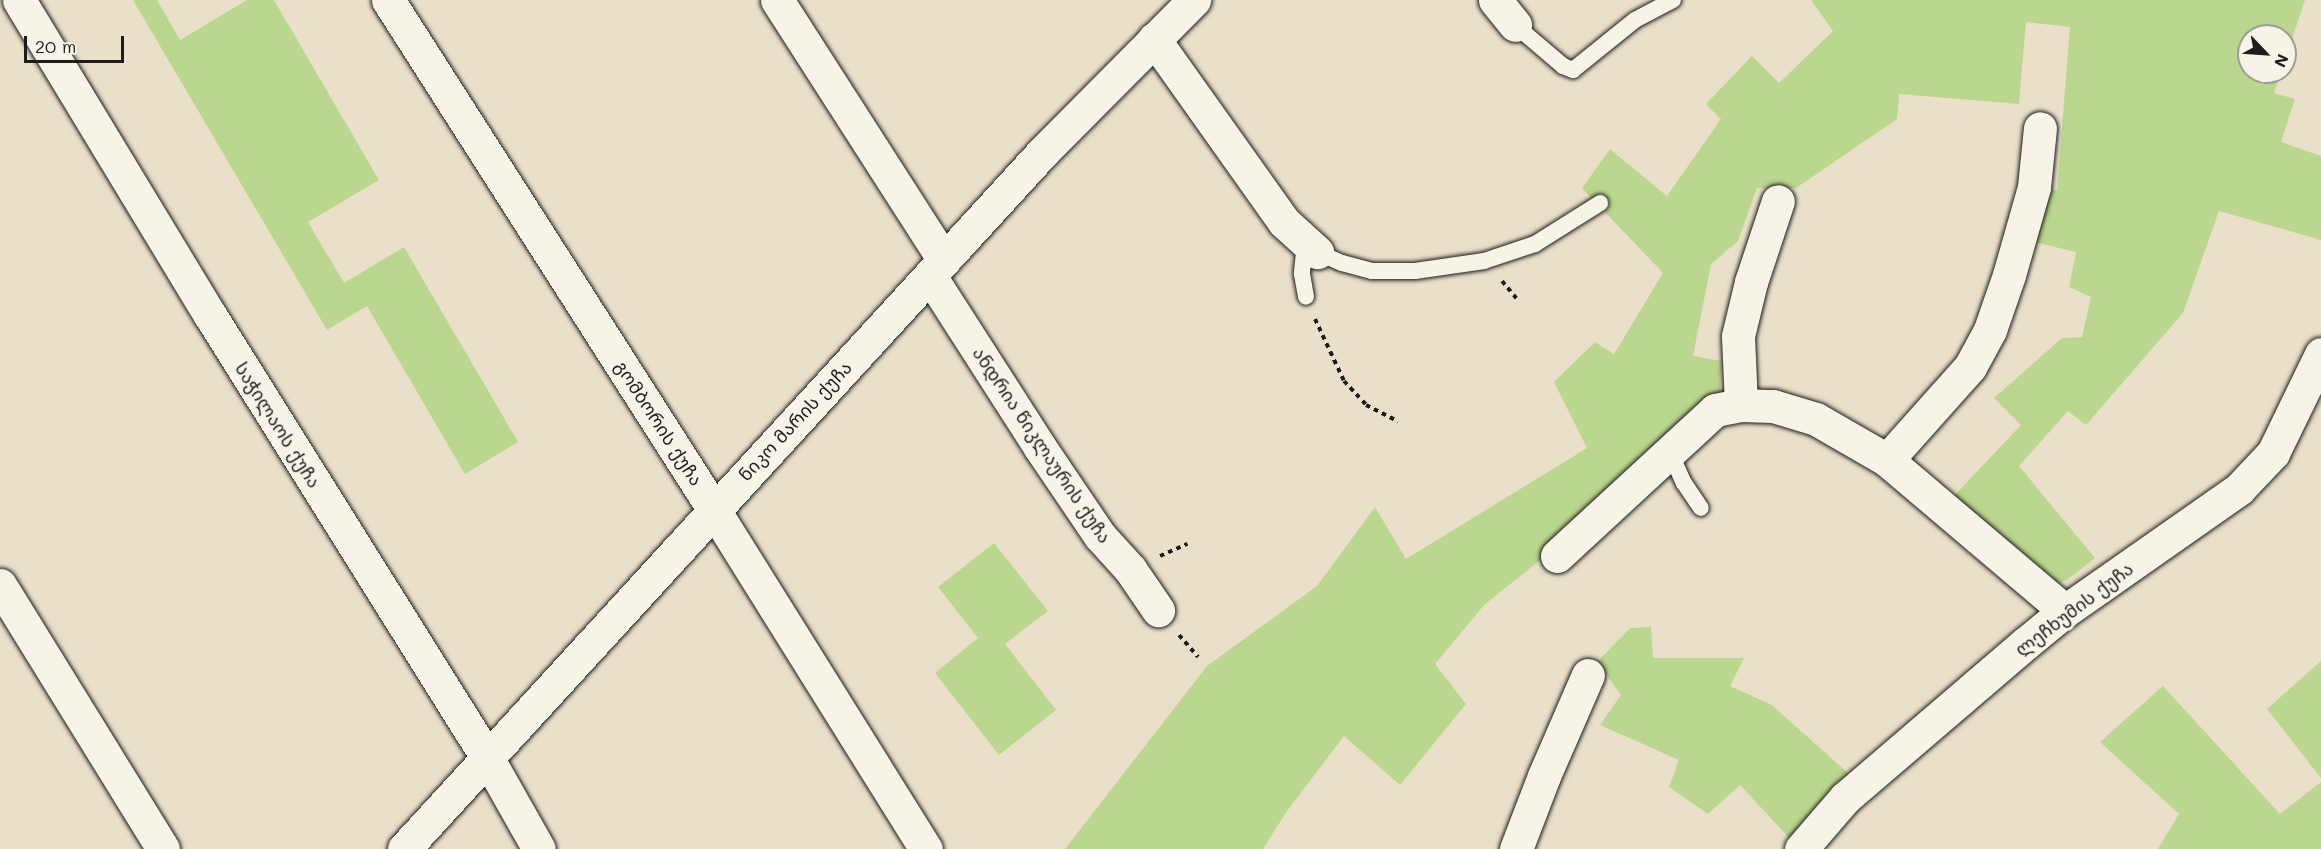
<!DOCTYPE html>
<meta charset="utf-8">
<style>
body{margin:0}
#map{position:relative;width:2321px;height:849px;overflow:hidden;background:#eae0ca;font-family:Mali,"Noto Sans Georgian",sans-serif}
div>[style]{position:absolute}
.green>*{inset:0;background:#bbd68e}
.path>*{height:4px;margin-top:-2px;transform-origin:0;background:repeating-linear-gradient(90deg,#1c1c1c 0 4.5px,transparent 0 9px)}
.roads{filter:drop-shadow(0 0 2px #1c1c1c) drop-shadow(0 0 2px #1c1c1c)}
.lane>*{height:16px;margin:-8px;padding:0 8px;transform-origin:8px;border-radius:8px;background:#f7f3e8}
.street>*{height:33px;margin:-16.5px;padding:0 16.5px;transform-origin:16.5px;border-radius:16.5px;background:#f7f3e8}
.secondary>*{height:33px;margin:-16.5px;padding:0 16.5px;transform-origin:16.5px;border-radius:16.5px;background:#f7f3e8}
span{translate:-50% -50%;white-space:nowrap;text-align:center;line-height:1.15;-webkit-text-stroke:6px #f7f3e8;paint-order:stroke}
.street-label{font-size:18px;color:#1c1c1c}
.north{position:absolute;left:2237px;top:24px;width:60px;height:60px;box-sizing:border-box;background:#f7f3e8;border:2px solid #9f9d96;border-radius:50%;rotate:115deg;font-size:16px;font-weight:700;line-height:24px;text-align:center;color:#1c1c1c}
.north::after{content:'';display:block;margin:auto;width:21px;height:27px;background:#1c1c1c;clip-path:polygon(50% 0,100% 100%,50% 72%,0 100%)}
.scale{position:absolute;left:24px;top:36px;width:100px;height:27px;box-sizing:border-box;border:3px solid #1c1c1c;border-top:0;padding-left:8px;font-size:18px;line-height:21px;white-space:nowrap;color:#1c1c1c;-webkit-text-stroke:4px #f7f3e8;paint-order:stroke}
</style>
<div id="map">
<div class="green">
<i style="clip-path:polygon(133px 0,157px 0,180px 40px,247px 0,274px 0,379px 180px,308px 222px,344px 283px,404px 247px,518px 442px,465px 474px,367px 306px,327px 330px)"></i>
<i style="clip-path:polygon(1811px 0,2305px 0,2285px 60px,2285px 36px,2249px 36px,2249px 72px,2281px 72px,2274px 93px,2295px 99px,2281px 142px,2321px 156px,2321px 240px,2219px 211px,2183px 313px,2086px 425px,2068px 411px,2019px 466px,2095px 558px,2067px 580px,2052px 585px,1950px 500px,2021px 425px,1994px 398px,2062px 338px,2082px 337px,2091px 297px,2069px 287px,2076px 252px,2030px 241px,2044px 189px,2057px 190px,2070px 27px,2026px 22px,2019px 104px,1899px 94px,1897px 119px,1796px 188px,1757px 188px,1738px 241px,1711px 264px,1693px 356px,1721px 361px,1720px 399px,1549px 553px,1484px 605px,1435px 664px,1466px 704px,1400px 785px,1344px 736px,1287px 811px,1263px 849px,1065px 849px,1207px 666px,1317px 586px,1375px 507px,1406px 559px,1587px 448px,1554px 382px,1595px 342px,1614px 354px,1663px 273px,1582px 188px,1610px 149px,1667px 196px,1721px 119px,1706px 104px,1752px 56px,1779px 83px,1833px 31px)"></i>
<i style="clip-path:polygon(994px 543px,1048px 611px,1005px 644px,1056px 710px,999px 755px,935px 673px,978px 638px,938px 587px)"></i>
<i style="clip-path:polygon(1651px 627px,1653px 658px,1744px 658px,1730px 686px,1772px 705px,1849px 774px,1793px 842px,1740px 785px,1708px 814px,1669px 787px,1679px 760px,1600px 725px,1621px 695px,1597px 662px,1630px 628px)"></i>
<i style="clip-path:polygon(2321px 661px,2321px 778px,2267px 709px)"></i>
<i style="clip-path:polygon(2163px 686px,2280px 814px,2321px 782px,2321px 849px,2158px 849px,2179px 814px,2100px 742px)"></i>
</div>
<div class="path">
<i style="left:1502px;top:281px;width:26px;rotate:50deg"></i>
<i style="left:1315px;top:319px;width:68px;rotate:64.9deg"></i>
<i style="left:1344px;top:381px;width:33px;rotate:47deg"></i>
<i style="left:1366px;top:405px;width:36px;rotate:27deg"></i>
<i style="left:1160px;top:556px;width:30px;rotate:-24deg"></i>
<i style="left:1179px;top:635px;width:29px;rotate:49deg"></i>
</div>
<div class="roads">
<div class="lane">
<i style="left:1515px;top:25px;width:63px;rotate:40.5deg"></i>
<i style="left:1563px;top:66px;width:11px;rotate:22deg"></i>
<i style="left:1573px;top:70px;width:80px;rotate:-38.9deg"></i>
<i style="left:1635px;top:20px;width:43px;rotate:-27.8deg"></i>
<i style="left:1305px;top:243px;width:31px;rotate:96deg"></i>
<i style="left:1302px;top:274px;width:23px;rotate:80deg"></i>
<i style="left:1317px;top:252px;width:27px;rotate:24deg"></i>
<i style="left:1342px;top:263px;width:31px;rotate:15deg"></i>
<i style="left:1372px;top:271px;width:43px"></i>
<i style="left:1415px;top:271px;width:70px;rotate:-8.2deg"></i>
<i style="left:1484px;top:261px;width:54px;rotate:-18.4deg"></i>
<i style="left:1535px;top:244px;width:77px;rotate:-32.2deg"></i>
<i style="left:1679px;top:449px;width:13px;rotate:113deg"></i>
<i style="left:1674px;top:461px;width:24px;rotate:66deg"></i>
<i style="left:1684px;top:483px;width:30px;rotate:56deg"></i>
</div>
<div class="street">
<i style="left:19px;top:0;width:368px;rotate:58.8deg"></i>
<i style="left:210px;top:315px;width:524px;rotate:57.95deg"></i>
<i style="left:488px;top:759px;width:103px;rotate:60.5deg"></i>
<i style="left:388px;top:0;width:605px;rotate:57.41deg"></i>
<i style="left:714px;top:510px;width:400px;rotate:58deg"></i>
<i style="left:777px;top:0;width:309px;rotate:57.3deg"></i>
<i style="left:1495px;top:0;width:32px;rotate:51deg"></i>
<i style="left:1154px;top:39px;width:224px;rotate:54.6deg"></i>
<i style="left:1284px;top:222px;width:45px;rotate:42.3deg"></i>
<i style="left:930px;top:276px;width:202px;rotate:57.3deg"></i>
<i style="left:1039px;top:446px;width:109px;rotate:55.9deg"></i>
<i style="left:1100px;top:536px;width:45px;rotate:47.7deg"></i>
<i style="left:1130px;top:569px;width:50px;rotate:55.7deg"></i>
<i style="left:1741px;top:405px;width:69px;rotate:-92.5deg"></i>
<i style="left:1738px;top:336px;width:56px;rotate:-76.5deg"></i>
<i style="left:1751px;top:282px;width:85px;rotate:-71.6deg"></i>
<i style="left:1887px;top:460px;width:125px;rotate:-48.3deg"></i>
<i style="left:1970px;top:367px;width:42px;rotate:-61.6deg"></i>
<i style="left:1990px;top:330px;width:58px;rotate:-70.9deg"></i>
<i style="left:2009px;top:275px;width:91px;rotate:-74.1deg"></i>
<i style="left:2034px;top:187px;width:59px;rotate:-84.2deg"></i>
<i style="left:1557px;top:556px;width:215px;rotate:-42.7deg"></i>
<i style="left:1715px;top:410px;width:26px;rotate:-11deg"></i>
<i style="left:1741px;top:405px;width:32px;rotate:2deg"></i>
<i style="left:1773px;top:406px;width:45px;rotate:16.8deg"></i>
<i style="left:1816px;top:419px;width:82px;rotate:30deg"></i>
<i style="left:1887px;top:460px;width:233px;rotate:40.3deg"></i>
<i style="left:0;top:585px;width:310px;rotate:58.3deg"></i>
<i style="left:404px;top:849px;width:944px;rotate:-47.49deg"></i>
<i style="left:1042px;top:153px;width:216px;rotate:-45.2deg"></i>
<i style="left:1516px;top:849px;width:78px;rotate:-69deg"></i>
<i style="left:1544px;top:776px;width:110px;rotate:-66.5deg"></i>
</div>
<div class="secondary">
<i style="left:1801px;top:849px;width:67px;rotate:-49.2deg"></i>
<i style="left:1845px;top:798px;width:238px;rotate:-40.6deg"></i>
<i style="left:2026px;top:643px;width:50px;rotate:-39.4deg"></i>
<i style="left:2065px;top:611px;width:213px;rotate:-35deg"></i>
<i style="left:2239px;top:489px;width:50px;rotate:-46.6deg"></i>
<i style="left:2273px;top:453px;width:110px;rotate:-64.1deg"></i>
</div>
</div>
<div class="street-label">
<span style="left:795px;top:421px;rotate:-47deg">ნიკო მარის ქუჩა</span>
<span style="left:659px;top:423px;rotate:57deg">გომბორის ქუჩა</span>
<span style="left:278px;top:425px;rotate:58deg">საჭილაოს ქუჩა</span>
<span style="left:1042px;top:445px;rotate:56deg">ანდრია წიკლაურის ქუჩა</span>
<span style="left:2074px;top:609px;rotate:-37deg">ლეჩხუმის ქუჩა</span>
</div>
<div class="north">N</div>
<div class="scale">20 m</div>
</div>
